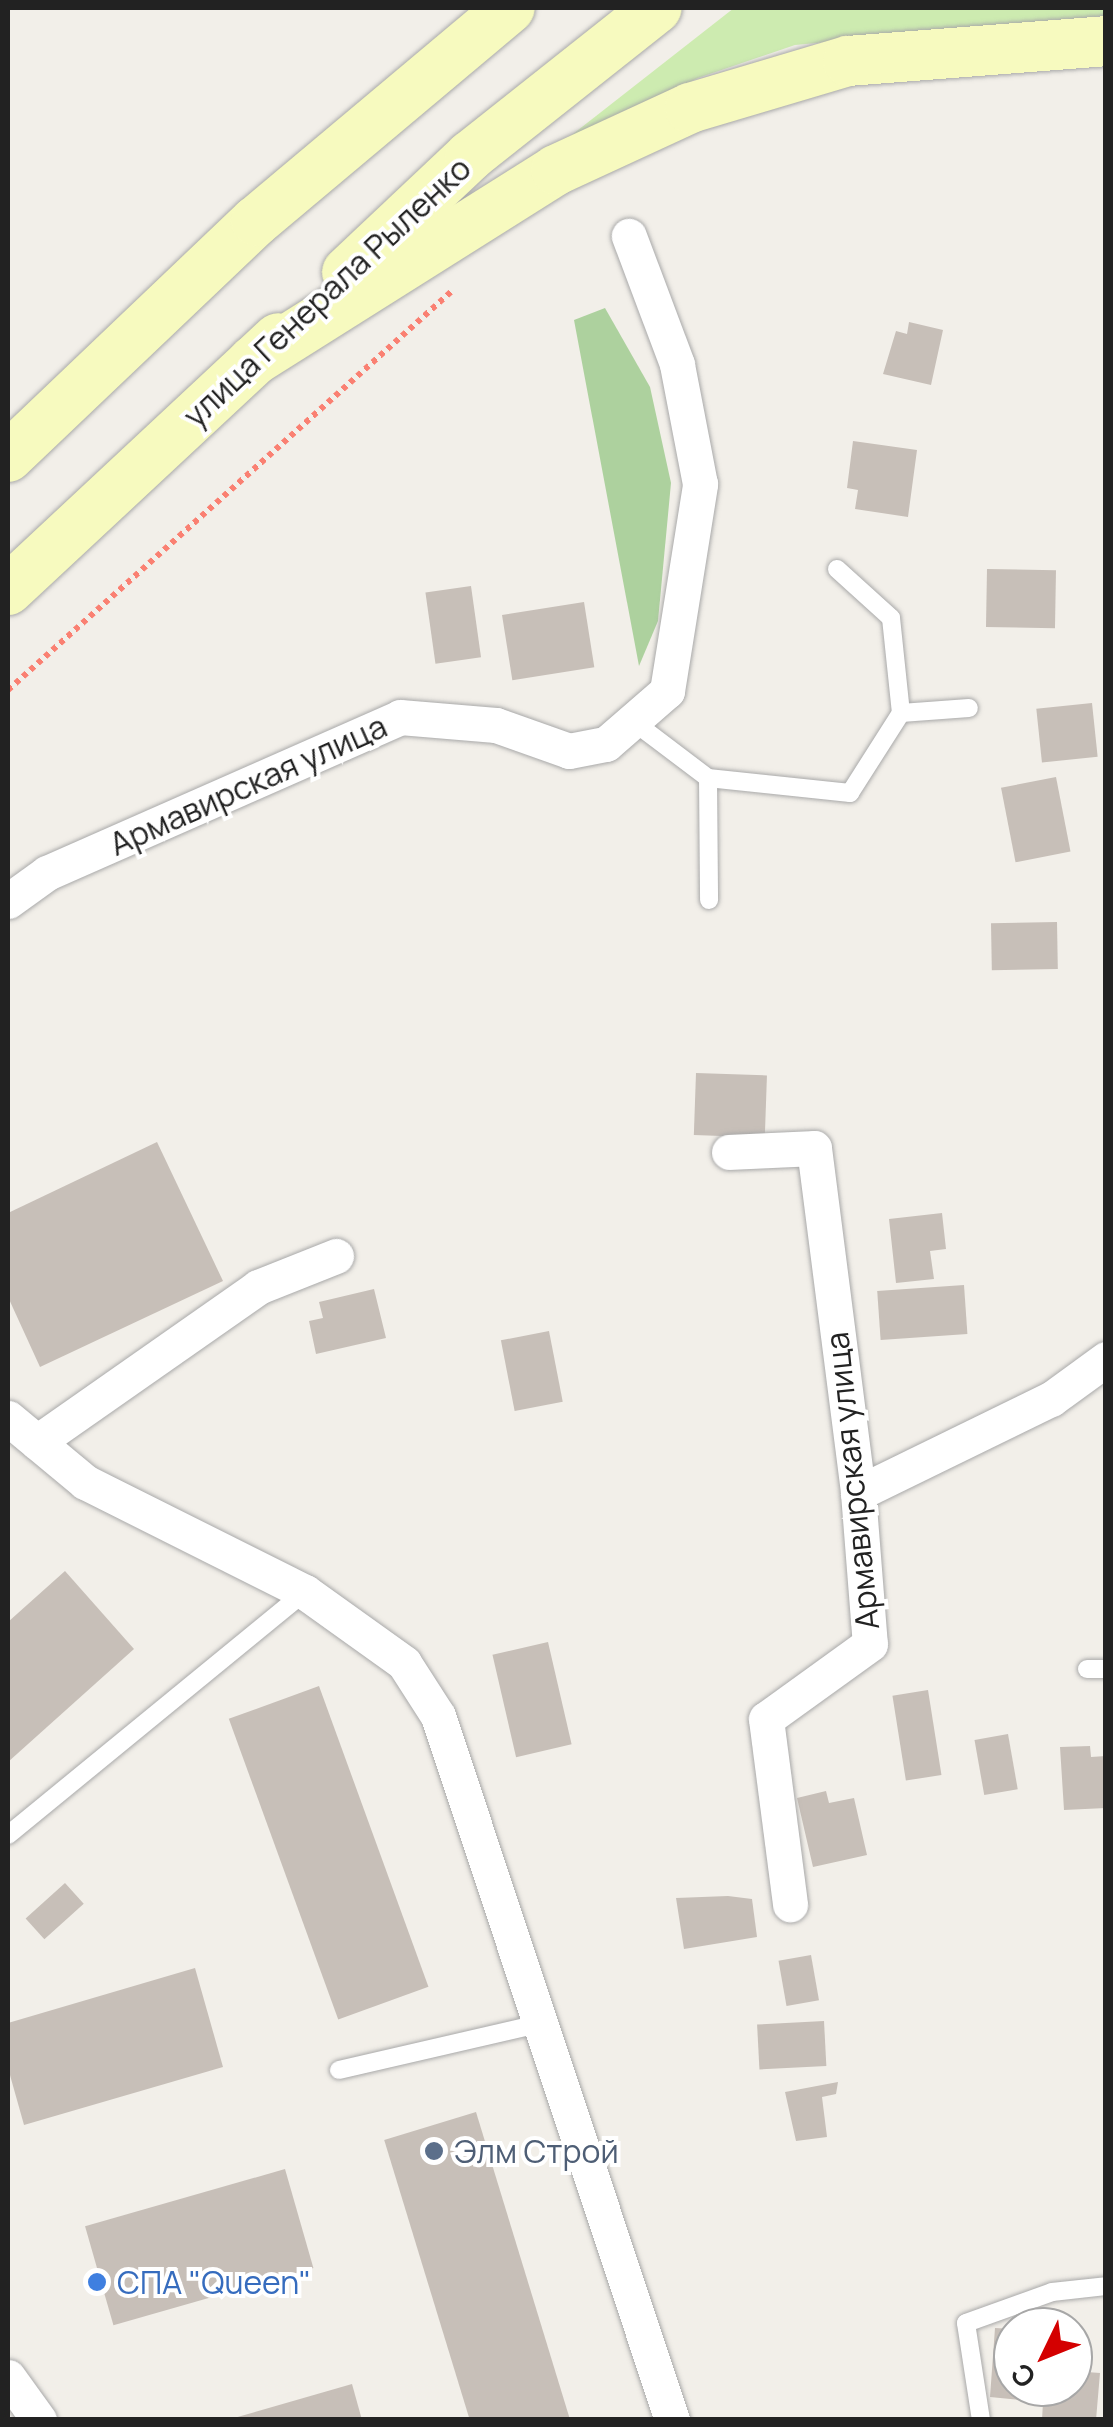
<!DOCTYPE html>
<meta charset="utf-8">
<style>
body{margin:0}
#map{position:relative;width:1113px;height:2427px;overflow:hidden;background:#f2efe9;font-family:Manrope,sans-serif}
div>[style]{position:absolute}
.grass>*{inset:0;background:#cdebb0}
.forest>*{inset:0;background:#add19e}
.building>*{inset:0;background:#c7bfb8;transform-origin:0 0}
.path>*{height:6px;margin-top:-3px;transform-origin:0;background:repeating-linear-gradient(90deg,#fa8072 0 5px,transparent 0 10px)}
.roads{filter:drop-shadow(0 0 2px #a9a9a9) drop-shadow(0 0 2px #a9a9a9)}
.service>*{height:18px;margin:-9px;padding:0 9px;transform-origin:9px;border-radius:9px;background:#fff}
.minor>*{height:35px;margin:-17.5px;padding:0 17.5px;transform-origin:17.5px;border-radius:17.5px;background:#fff}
.secondary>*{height:50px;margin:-25px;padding:0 25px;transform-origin:25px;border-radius:25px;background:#f7fabf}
.dots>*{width:28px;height:28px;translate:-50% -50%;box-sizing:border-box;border:5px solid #fff;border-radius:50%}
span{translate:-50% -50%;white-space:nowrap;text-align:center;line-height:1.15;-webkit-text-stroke:8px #fff;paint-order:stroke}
.street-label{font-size:32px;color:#222}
.service-label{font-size:32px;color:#4e5e75}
.left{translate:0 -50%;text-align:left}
.shop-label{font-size:32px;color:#366cbe}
.frame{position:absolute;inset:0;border:10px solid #222;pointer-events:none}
.north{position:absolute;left:993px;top:2307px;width:100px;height:100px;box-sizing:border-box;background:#fff;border:2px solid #a7a7a7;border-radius:50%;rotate:227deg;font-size:28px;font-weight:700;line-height:40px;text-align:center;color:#222}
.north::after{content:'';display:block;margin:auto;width:35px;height:45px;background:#d40000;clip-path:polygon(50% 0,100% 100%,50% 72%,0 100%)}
</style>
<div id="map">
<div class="grass">
<i style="clip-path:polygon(734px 8px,1105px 8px,1105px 16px,795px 45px,698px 78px,550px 152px)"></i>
</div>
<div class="forest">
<i style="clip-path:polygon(605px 308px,650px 387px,671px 483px,658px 621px,639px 666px,574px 320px)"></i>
</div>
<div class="building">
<i style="clip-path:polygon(909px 322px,943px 330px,931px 385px,883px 374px,896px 331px,907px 334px)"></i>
<i style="clip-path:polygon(853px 441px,917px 450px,908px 517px,855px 509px,858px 490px,847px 488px)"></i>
<i style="left:987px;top:569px;width:69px;height:58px;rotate:1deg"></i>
<i style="left:471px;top:586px;width:72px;height:46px;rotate:82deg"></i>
<i style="left:584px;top:602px;width:66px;height:83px;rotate:81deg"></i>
<i style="left:1092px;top:703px;width:54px;height:56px;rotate:84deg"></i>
<i style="left:1056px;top:777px;width:76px;height:56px;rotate:79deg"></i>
<i style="left:1057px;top:922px;width:47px;height:66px;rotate:89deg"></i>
<i style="left:696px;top:1073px;width:71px;height:62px;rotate:2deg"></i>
<i style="clip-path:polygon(157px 1142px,223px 1281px,40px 1367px,8px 1297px,8px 1213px)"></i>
<i style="clip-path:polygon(942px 1213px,946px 1249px,930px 1251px,934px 1279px,896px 1283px,889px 1219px)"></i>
<i style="left:964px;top:1285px;width:49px;height:87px;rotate:86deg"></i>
<i style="clip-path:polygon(374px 1289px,386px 1338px,316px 1354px,309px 1321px,323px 1318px,319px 1302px)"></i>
<i style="left:549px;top:1331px;width:72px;height:49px;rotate:79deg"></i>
<i style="clip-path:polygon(65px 1571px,134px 1649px,8px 1762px,8px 1622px)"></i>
<i style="left:548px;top:1642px;width:105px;height:57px;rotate:77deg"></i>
<i style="left:319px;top:1686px;width:320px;height:96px;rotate:70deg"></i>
<i style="left:928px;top:1690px;width:86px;height:36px;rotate:81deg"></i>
<i style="left:1008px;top:1734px;width:56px;height:34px;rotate:80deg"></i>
<i style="clip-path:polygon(1090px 1746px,1091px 1757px,1106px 1756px,1106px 1808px,1064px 1810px,1060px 1747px)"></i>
<i style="clip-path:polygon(826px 1791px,829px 1803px,854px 1798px,867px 1855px,813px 1867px,797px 1798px)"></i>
<i style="left:65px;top:1883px;width:28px;height:53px;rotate:48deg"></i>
<i style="clip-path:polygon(728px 1896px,752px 1899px,757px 1937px,684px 1949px,676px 1898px)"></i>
<i style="left:811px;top:1955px;width:46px;height:33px;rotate:80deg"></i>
<i style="clip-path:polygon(195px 1968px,223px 2067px,24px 2125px,8px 2068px,8px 2023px)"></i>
<i style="left:824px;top:2021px;width:45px;height:67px;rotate:87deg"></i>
<i style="clip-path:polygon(838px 2082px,836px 2094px,822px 2097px,827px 2137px,796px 2141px,785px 2092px)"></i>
<i style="left:476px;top:2112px;width:322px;height:96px;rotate:73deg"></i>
<i style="left:285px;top:2169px;width:103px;height:208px;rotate:74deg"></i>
<i style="clip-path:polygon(995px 2328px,1013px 2329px,1013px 2387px,1073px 2387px,1073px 2371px,1100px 2373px,1096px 2420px,1042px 2420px,1043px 2402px,990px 2397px)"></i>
<i style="clip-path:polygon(352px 2384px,362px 2420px,234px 2420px,234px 2418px)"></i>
</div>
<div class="path">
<i style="left:8px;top:690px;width:598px;rotate:-41.95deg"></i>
</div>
<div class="roads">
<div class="service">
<i style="left:837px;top:569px;width:73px;rotate:42.2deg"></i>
<i style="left:891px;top:618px;width:96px;rotate:84deg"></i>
<i style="left:634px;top:722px;width:93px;rotate:37.1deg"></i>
<i style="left:708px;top:778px;width:122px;rotate:89.5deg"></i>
<i style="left:708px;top:778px;width:143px;rotate:6deg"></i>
<i style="left:850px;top:793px;width:95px;rotate:-57.5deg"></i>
<i style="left:901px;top:713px;width:68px;rotate:-4.2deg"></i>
<i style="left:1087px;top:1669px;width:19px"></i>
<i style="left:8px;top:1835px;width:384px;rotate:-39.3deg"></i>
<i style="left:339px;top:2070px;width:200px;rotate:-13deg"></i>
<i style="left:981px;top:2420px;width:98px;rotate:-98.8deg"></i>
<i style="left:966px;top:2323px;width:91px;rotate:-19.8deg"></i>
<i style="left:1052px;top:2292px;width:54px;rotate:-6.3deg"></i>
</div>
<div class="minor">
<i style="left:8px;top:901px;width:48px;rotate:-35.7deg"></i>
<i style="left:47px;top:873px;width:386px;rotate:-23.8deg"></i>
<i style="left:400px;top:717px;width:96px;rotate:4.8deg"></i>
<i style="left:496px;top:725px;width:77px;rotate:19.6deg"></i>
<i style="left:569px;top:751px;width:38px;rotate:-11deg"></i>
<i style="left:606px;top:744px;width:81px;rotate:-41deg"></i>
<i style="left:667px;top:691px;width:210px;rotate:-80.9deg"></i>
<i style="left:700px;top:484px;width:122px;rotate:-100.9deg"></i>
<i style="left:677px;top:364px;width:137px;rotate:-110.6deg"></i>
<i style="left:729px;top:1152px;width:85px;rotate:-2.7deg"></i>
<i style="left:814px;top:1148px;width:348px;rotate:82.7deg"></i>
<i style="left:858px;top:1493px;width:151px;rotate:85.5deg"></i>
<i style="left:870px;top:1644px;width:128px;rotate:144.2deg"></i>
<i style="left:766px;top:1719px;width:187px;rotate:82.6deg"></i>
<i style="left:8px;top:1418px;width:100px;rotate:39.7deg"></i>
<i style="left:85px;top:1482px;width:246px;rotate:26.6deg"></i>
<i style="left:305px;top:1592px;width:122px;rotate:35.6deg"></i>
<i style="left:404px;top:1663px;width:63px;rotate:57.3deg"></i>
<i style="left:438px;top:1716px;width:742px;rotate:71.61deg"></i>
<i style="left:37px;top:1442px;width:270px;rotate:-35deg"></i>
<i style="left:258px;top:1287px;width:84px;rotate:-21.7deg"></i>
<i style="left:858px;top:1493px;width:215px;rotate:-26deg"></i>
<i style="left:1051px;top:1399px;width:68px;rotate:-36deg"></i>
<i style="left:8px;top:2377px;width:53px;rotate:54.2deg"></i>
</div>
<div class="secondary">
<i style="left:347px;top:272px;width:169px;rotate:-43.3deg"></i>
<i style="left:470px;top:156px;width:238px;rotate:-38.4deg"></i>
<i style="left:253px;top:361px;width:358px;rotate:-32.2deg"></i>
<i style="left:556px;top:170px;width:148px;rotate:-24.8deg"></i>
<i style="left:690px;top:108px;width:165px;rotate:-16.6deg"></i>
<i style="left:848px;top:61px;width:259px;rotate:-4.4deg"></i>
<i style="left:8px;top:457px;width:342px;rotate:-43.6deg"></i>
<i style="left:256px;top:221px;width:331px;rotate:-40deg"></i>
<i style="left:8px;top:590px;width:369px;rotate:-43deg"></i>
</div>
</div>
<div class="dots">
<i style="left:434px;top:2151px;background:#5c6f8a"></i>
<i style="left:97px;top:2282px;background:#3f7fe0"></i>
</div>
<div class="street-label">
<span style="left:327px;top:292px;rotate:-43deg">улица Генерала Рыленко</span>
<span style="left:248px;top:785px;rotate:-24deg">Армавирская улица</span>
<span style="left:852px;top:1481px;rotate:-96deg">Армавирская улица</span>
</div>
<div class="service-label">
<span class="left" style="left:454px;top:2151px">Элм Строй</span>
</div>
<div class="shop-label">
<span class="left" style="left:117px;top:2282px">СПА "Queen"</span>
</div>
<div class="frame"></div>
<div class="north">С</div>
</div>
